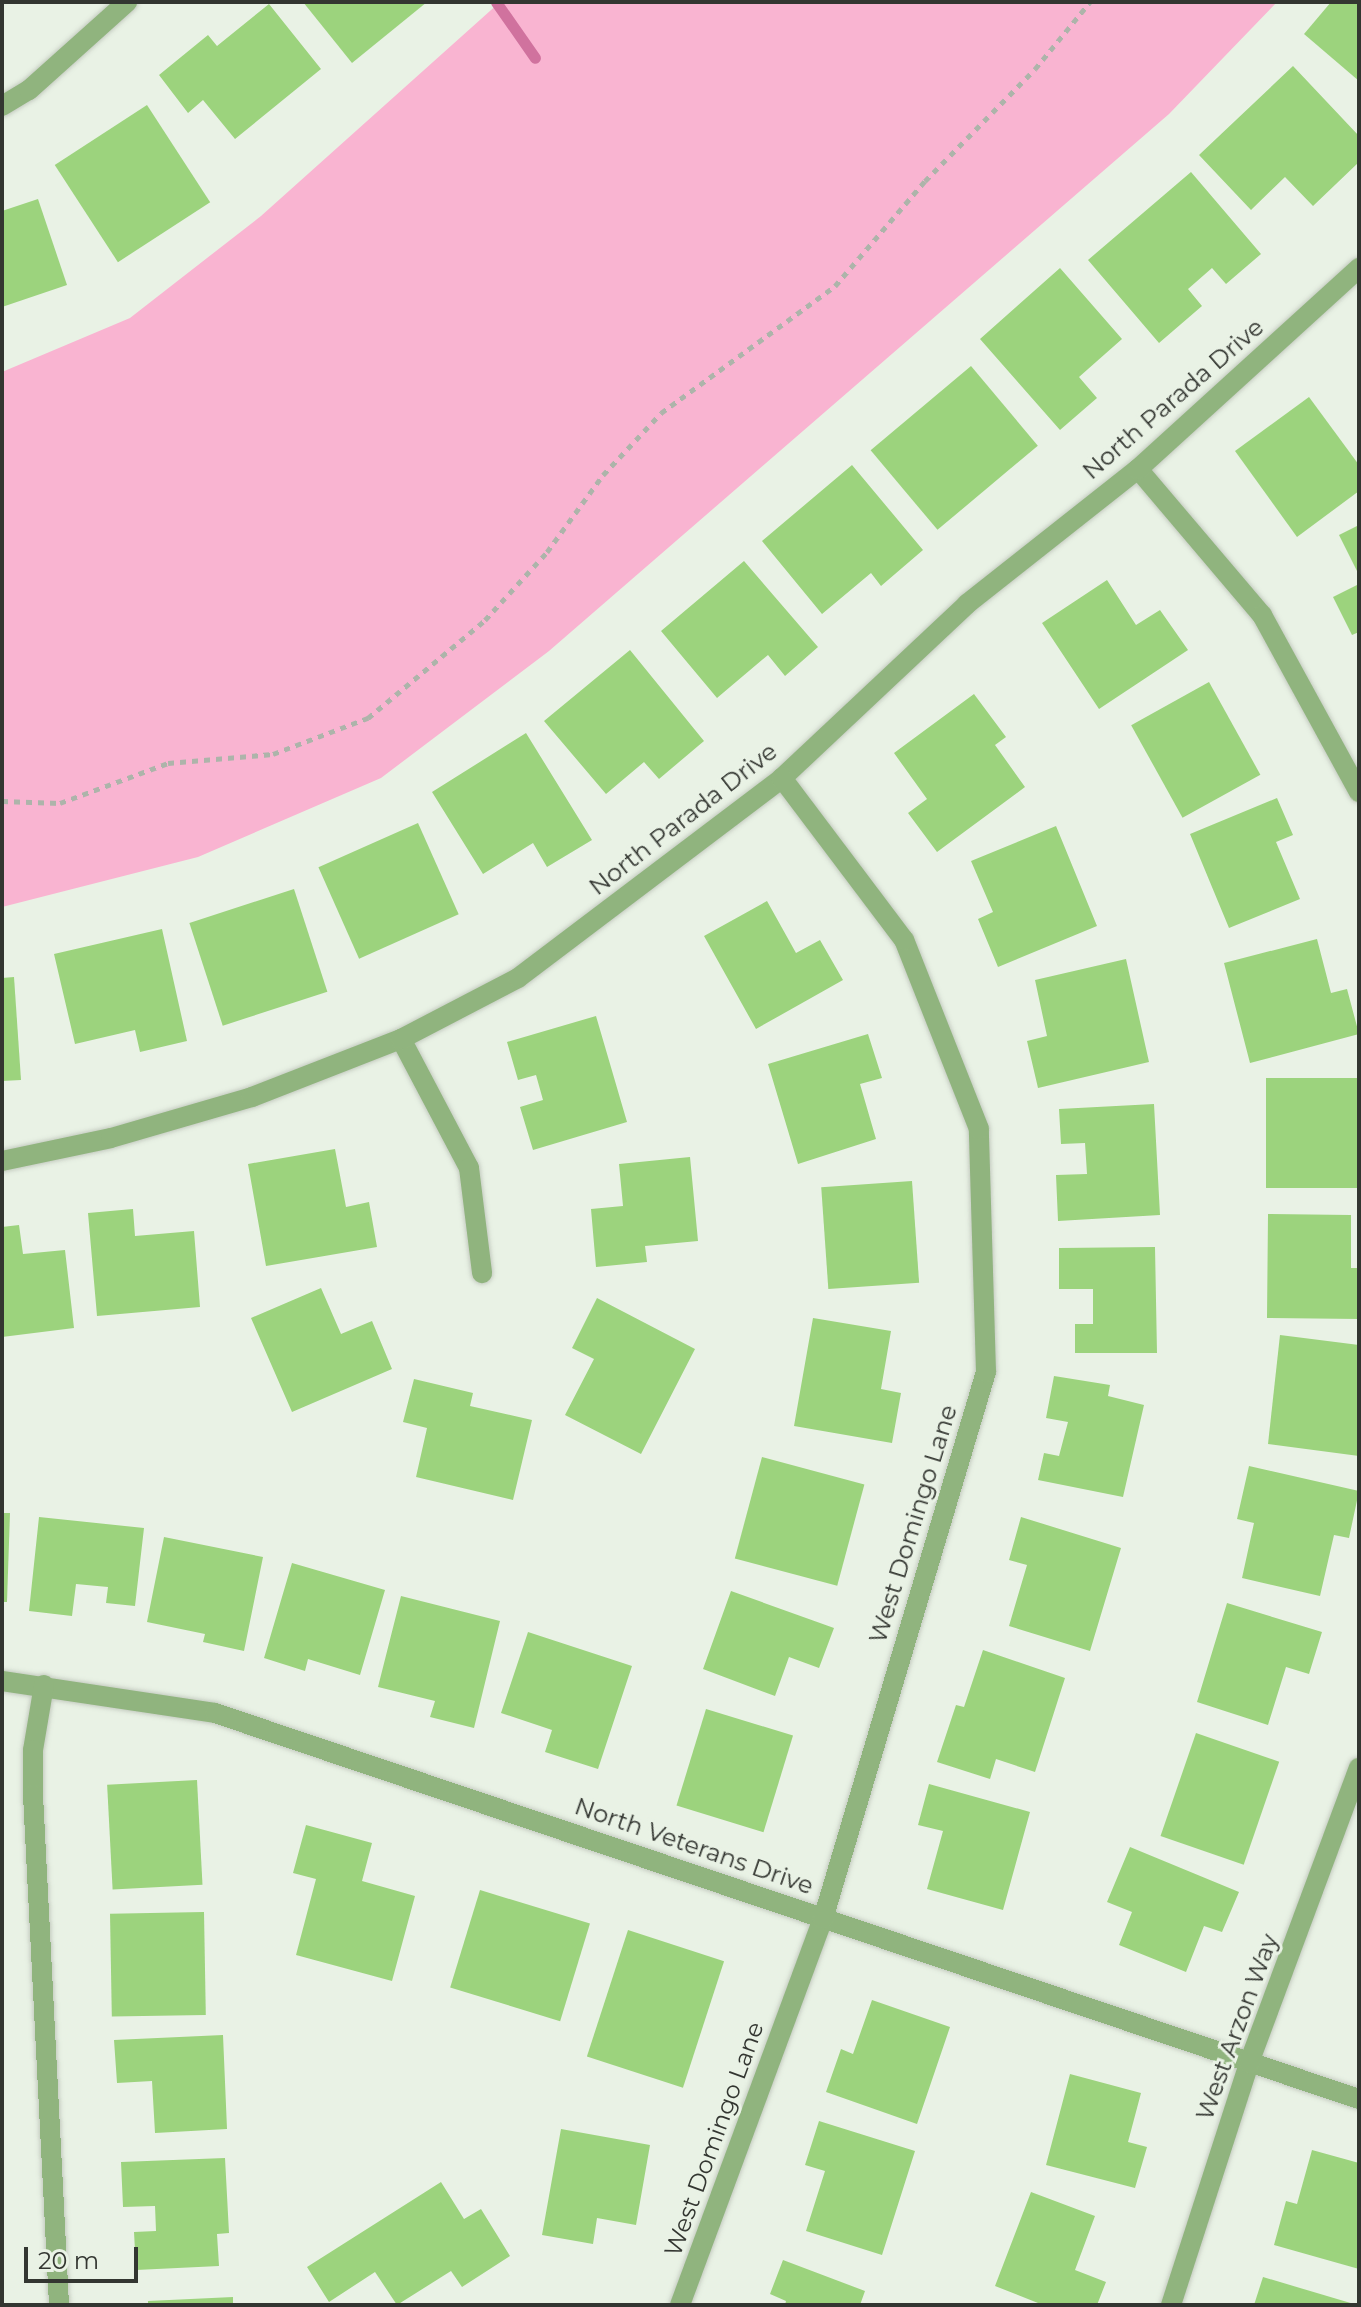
<!DOCTYPE html>
<style>
body{margin:0}
#map{position:relative;width:1361px;height:2307px;overflow:hidden;background:#e9f2e5;font-family:Montserrat,sans-serif}
div>[style]{position:absolute}
.green>*{inset:0;background:#f9b4d1}
.stream>*{height:11px;margin:-5.5px;padding:0 5.5px;transform-origin:5.5px;border-radius:5.5px;background:#d0729e}
.building>*{inset:0;background:#9cd37d;transform-origin:0 0}
.path>*{height:5px;margin-top:-2.5px;transform-origin:0;background:repeating-linear-gradient(90deg,#adb4aa 0 6px,transparent 0 12px)}
.roads{filter:drop-shadow(0 0 2px #c5ccc1) drop-shadow(0 0 2px #c5ccc1)}
.street>*{height:20px;margin:-10px;padding:0 10px;transform-origin:10px;border-radius:10px;background:#90b47e}
span{translate:-50% -50%;white-space:nowrap;text-align:center;line-height:1.15;-webkit-text-stroke:6px #e9f2e5;paint-order:stroke}
.street-label{font-size:24px;color:#333631}
.frame{position:absolute;inset:0;border:4px solid #333631;pointer-events:none}
.scale{position:absolute;left:24px;top:2247px;width:114px;height:36px;box-sizing:border-box;border:4px solid #333631;border-top:0;padding-left:10px;font-size:24px;line-height:28px;white-space:nowrap;color:#333631;-webkit-text-stroke:6px #e9f2e5;paint-order:stroke}
</style>
<div id="map">
<div class="green">
<i style="clip-path:polygon(500px 2px,1277px 2px,1169px 114px,549px 651px,381px 778px,198px 857px,2px 907px,2px 372px,130px 318px,261px 216px)"></i>
</div>
<div class="stream">
<i style="left:496px;top:2px;width:68px;rotate:55.1deg"></i>
</div>
<div class="building">
<i style="clip-path:polygon(303px 2px,427px 2px,352px 63px)"></i>
<i style="clip-path:polygon(1331px 2px,1359px 2px,1359px 81px,1304px 34px)"></i>
<i style="clip-path:polygon(269px 4px,321px 69px,235px 139px,203px 100px,188px 113px,159px 75px,208px 35px,217px 46px)"></i>
<i style="clip-path:polygon(1293px 66px,1359px 136px,1359px 162px,1313px 206px,1285px 177px,1251px 210px,1199px 155px)"></i>
<i style="left:147px;top:105px;width:116px;height:110px;rotate:57deg"></i>
<i style="clip-path:polygon(1191px 172px,1261px 254px,1226px 284px,1212px 268px,1188px 289px,1202px 306px,1159px 343px,1088px 260px)"></i>
<i style="clip-path:polygon(38px 199px,67px 285px,2px 307px,2px 211px)"></i>
<i style="clip-path:polygon(1060px 268px,1122px 339px,1079px 377px,1097px 398px,1060px 430px,980px 339px)"></i>
<i style="left:971px;top:366px;width:104px;height:131px;rotate:50deg"></i>
<i style="clip-path:polygon(1309px 397px,1359px 465px,1359px 491px,1297px 537px,1235px 451px)"></i>
<i style="clip-path:polygon(852px 465px,923px 550px,881px 586px,871px 573px,822px 614px,762px 541px)"></i>
<i style="clip-path:polygon(1359px 525px,1359px 575px,1339px 535px)"></i>
<i style="clip-path:polygon(744px 561px,818px 647px,785px 676px,768px 655px,717px 698px,661px 631px)"></i>
<i style="clip-path:polygon(1107px 580px,1136px 625px,1160px 610px,1188px 650px,1099px 709px,1042px 623px)"></i>
<i style="clip-path:polygon(1359px 584px,1359px 632px,1352px 635px,1333px 597px)"></i>
<i style="clip-path:polygon(630px 650px,704px 741px,659px 779px,644px 762px,606px 794px,544px 721px)"></i>
<i style="left:1209px;top:682px;width:106px;height:89px;rotate:61deg"></i>
<i style="clip-path:polygon(974px 694px,1006px 737px,995px 745px,1025px 787px,937px 852px,908px 813px,927px 799px,894px 753px)"></i>
<i style="clip-path:polygon(526px 733px,592px 840px,547px 867px,533px 843px,483px 874px,432px 792px)"></i>
<i style="clip-path:polygon(1277px 798px,1293px 835px,1276px 842px,1300px 899px,1229px 928px,1190px 834px)"></i>
<i style="left:418px;top:823px;width:100px;height:109px;rotate:66deg"></i>
<i style="clip-path:polygon(1056px 826px,1097px 926px,998px 967px,978px 919px,993px 912px,971px 861px)"></i>
<i style="left:294px;top:889px;width:108px;height:110px;rotate:72deg"></i>
<i style="clip-path:polygon(767px 901px,796px 953px,820px 940px,843px 980px,756px 1029px,704px 936px)"></i>
<i style="clip-path:polygon(162px 929px,187px 1041px,140px 1052px,135px 1030px,75px 1044px,54px 954px)"></i>
<i style="clip-path:polygon(1317px 939px,1331px 993px,1347px 989px,1359px 1034px,1250px 1063px,1224px 963px)"></i>
<i style="clip-path:polygon(1126px 959px,1149px 1062px,1038px 1088px,1027px 1041px,1047px 1036px,1035px 980px)"></i>
<i style="clip-path:polygon(14px 977px,21px 1080px,2px 1081px,2px 978px)"></i>
<i style="clip-path:polygon(596px 1016px,627px 1122px,533px 1150px,520px 1107px,543px 1100px,536px 1075px,518px 1080px,507px 1042px)"></i>
<i style="clip-path:polygon(868px 1034px,882px 1078px,860px 1084px,876px 1139px,798px 1164px,768px 1064px)"></i>
<i style="left:1359px;top:1078px;width:110px;height:93px;rotate:90deg"></i>
<i style="clip-path:polygon(1154px 1104px,1160px 1215px,1058px 1221px,1056px 1175px,1087px 1174px,1085px 1143px,1061px 1144px,1059px 1109px)"></i>
<i style="clip-path:polygon(335px 1149px,346px 1207px,369px 1202px,377px 1247px,266px 1266px,248px 1164px)"></i>
<i style="clip-path:polygon(690px 1157px,698px 1241px,645px 1246px,647px 1262px,596px 1267px,591px 1209px,623px 1206px,619px 1164px)"></i>
<i style="left:912px;top:1181px;width:102px;height:91px;rotate:86deg"></i>
<i style="clip-path:polygon(133px 1209px,135px 1236px,194px 1231px,200px 1307px,97px 1316px,88px 1213px)"></i>
<i style="clip-path:polygon(1268px 1214px,1351px 1215px,1351px 1268px,1359px 1268px,1359px 1319px,1267px 1318px)"></i>
<i style="clip-path:polygon(19px 1225px,23px 1254px,65px 1250px,74px 1328px,2px 1337px,2px 1227px)"></i>
<i style="clip-path:polygon(1155px 1247px,1157px 1353px,1075px 1353px,1075px 1324px,1093px 1324px,1093px 1289px,1059px 1289px,1059px 1248px)"></i>
<i style="clip-path:polygon(321px 1288px,341px 1334px,372px 1321px,392px 1369px,292px 1412px,251px 1318px)"></i>
<i style="clip-path:polygon(597px 1298px,695px 1349px,641px 1454px,565px 1415px,594px 1359px,572px 1348px)"></i>
<i style="clip-path:polygon(813px 1318px,891px 1331px,881px 1389px,901px 1393px,892px 1443px,794px 1426px)"></i>
<i style="clip-path:polygon(1280px 1335px,1359px 1345px,1359px 1456px,1268px 1444px)"></i>
<i style="clip-path:polygon(1054px 1376px,1110px 1385px,1108px 1396px,1144px 1405px,1123px 1497px,1038px 1480px,1044px 1453px,1059px 1456px,1068px 1422px,1046px 1418px)"></i>
<i style="clip-path:polygon(414px 1379px,473px 1393px,470px 1406px,532px 1420px,513px 1500px,416px 1477px,427px 1428px,403px 1422px)"></i>
<i style="left:762px;top:1457px;width:106px;height:105px;rotate:15deg"></i>
<i style="clip-path:polygon(1249px 1466px,1359px 1491px,1349px 1538px,1334px 1535px,1320px 1596px,1242px 1578px,1254px 1523px,1237px 1519px)"></i>
<i style="clip-path:polygon(2px 1513px,10px 1513px,7px 1602px,2px 1602px)"></i>
<i style="clip-path:polygon(39px 1517px,144px 1528px,135px 1606px,106px 1603px,108px 1587px,76px 1584px,72px 1616px,29px 1611px)"></i>
<i style="clip-path:polygon(1021px 1517px,1121px 1548px,1090px 1651px,1009px 1626px,1027px 1565px,1009px 1560px)"></i>
<i style="clip-path:polygon(164px 1537px,263px 1557px,244px 1651px,203px 1642px,205px 1634px,147px 1622px)"></i>
<i style="clip-path:polygon(292px 1563px,385px 1590px,360px 1675px,308px 1659px,305px 1671px,264px 1658px)"></i>
<i style="clip-path:polygon(731px 1591px,834px 1628px,819px 1668px,789px 1657px,775px 1696px,703px 1669px)"></i>
<i style="clip-path:polygon(401px 1596px,500px 1621px,474px 1728px,430px 1717px,435px 1701px,378px 1687px)"></i>
<i style="clip-path:polygon(1227px 1603px,1322px 1632px,1309px 1674px,1286px 1667px,1268px 1725px,1197px 1702px)"></i>
<i style="clip-path:polygon(528px 1632px,632px 1666px,598px 1769px,545px 1752px,552px 1730px,501px 1713px)"></i>
<i style="clip-path:polygon(983px 1650px,1065px 1678px,1035px 1772px,996px 1759px,990px 1779px,937px 1762px,956px 1705px,964px 1707px)"></i>
<i style="left:706px;top:1709px;width:91px;height:101px;rotate:17deg"></i>
<i style="left:1196px;top:1733px;width:88px;height:109px;rotate:19deg"></i>
<i style="left:197px;top:1780px;width:105px;height:90px;rotate:87deg"></i>
<i style="clip-path:polygon(929px 1784px,1030px 1812px,1003px 1910px,927px 1889px,943px 1831px,918px 1825px)"></i>
<i style="clip-path:polygon(306px 1825px,372px 1843px,362px 1881px,415px 1896px,392px 1981px,296px 1955px,316px 1879px,293px 1873px)"></i>
<i style="clip-path:polygon(1130px 1847px,1239px 1892px,1222px 1932px,1204px 1926px,1186px 1972px,1119px 1945px,1132px 1912px,1107px 1902px)"></i>
<i style="left:480px;top:1890px;width:115px;height:102px;rotate:17deg"></i>
<i style="left:204px;top:1912px;width:103px;height:94px;rotate:89deg"></i>
<i style="left:628px;top:1930px;width:101px;height:133px;rotate:18deg"></i>
<i style="clip-path:polygon(872px 2000px,950px 2027px,917px 2124px,826px 2092px,841px 2049px,853px 2054px)"></i>
<i style="clip-path:polygon(223px 2035px,227px 2129px,155px 2133px,152px 2081px,117px 2083px,114px 2040px)"></i>
<i style="clip-path:polygon(1070px 2074px,1141px 2093px,1128px 2142px,1147px 2147px,1135px 2188px,1046px 2165px)"></i>
<i style="clip-path:polygon(819px 2121px,915px 2151px,882px 2255px,806px 2231px,825px 2171px,805px 2165px)"></i>
<i style="clip-path:polygon(561px 2129px,650px 2145px,636px 2225px,597px 2218px,593px 2244px,542px 2235px)"></i>
<i style="clip-path:polygon(1312px 2150px,1359px 2163px,1359px 2269px,1274px 2245px,1286px 2201px,1297px 2204px)"></i>
<i style="clip-path:polygon(225px 2158px,229px 2233px,217px 2234px,219px 2266px,136px 2270px,134px 2232px,156px 2231px,155px 2206px,123px 2207px,121px 2162px)"></i>
<i style="clip-path:polygon(441px 2182px,464px 2219px,481px 2209px,510px 2256px,462px 2287px,451px 2271px,397px 2305px,375px 2272px,329px 2302px,307px 2267px)"></i>
<i style="clip-path:polygon(1031px 2192px,1095px 2216px,1075px 2270px,1106px 2282px,1097px 2305px,1043px 2305px,995px 2286px)"></i>
<i style="clip-path:polygon(783px 2260px,865px 2291px,860px 2305px,785px 2305px,786px 2301px,770px 2294px)"></i>
<i style="clip-path:polygon(1263px 2277px,1354px 2304px,1354px 2305px,1254px 2305px)"></i>
<i style="clip-path:polygon(233px 2297px,233px 2305px,148px 2305px,148px 2301px)"></i>
</div>
<div class="path">
<i style="left:2px;top:801px;width:58px;rotate:2deg"></i>
<i style="left:60px;top:803px;width:115px;rotate:-20.3deg"></i>
<i style="left:168px;top:763px;width:105px;rotate:-4.9deg"></i>
<i style="left:273px;top:754px;width:102px;rotate:-20.8deg"></i>
<i style="left:368px;top:718px;width:153px;rotate:-39.9deg"></i>
<i style="left:485px;top:620px;width:92px;rotate:-47.6deg"></i>
<i style="left:547px;top:552px;width:95px;rotate:-54deg"></i>
<i style="left:603px;top:475px;width:85px;rotate:-46.9deg"></i>
<i style="left:661px;top:413px;width:215px;rotate:-36.1deg"></i>
<i style="left:835px;top:286px;width:138px;rotate:-49.4deg"></i>
<i style="left:925px;top:181px;width:157px;rotate:-45.5deg"></i>
<i style="left:1035px;top:69px;width:87px;rotate:-50.6deg"></i>
</div>
<div class="roads">
<div class="street">
<i style="left:2px;top:106px;width:31px;rotate:-31deg"></i>
<i style="left:29px;top:90px;width:132px;rotate:-41.9deg"></i>
<i style="left:1138px;top:469px;width:192px;rotate:49.7deg"></i>
<i style="left:1262px;top:615px;width:202px;rotate:61.3deg"></i>
<i style="left:401px;top:1039px;width:146px;rotate:62.2deg"></i>
<i style="left:469px;top:1168px;width:106px;rotate:82.9deg"></i>
<i style="left:2px;top:1161px;width:111px;rotate:-11.9deg"></i>
<i style="left:111px;top:1138px;width:147px;rotate:-16.2deg"></i>
<i style="left:252px;top:1097px;width:160px;rotate:-21.3deg"></i>
<i style="left:401px;top:1039px;width:132px;rotate:-27.5deg"></i>
<i style="left:518px;top:978px;width:331px;rotate:-37.1deg"></i>
<i style="left:782px;top:778px;width:254px;rotate:-43.2deg"></i>
<i style="left:967px;top:604px;width:218px;rotate:-38.3deg"></i>
<i style="left:1138px;top:469px;width:299px;rotate:-42.3deg"></i>
<i style="left:2px;top:1681px;width:215px;rotate:8.5deg"></i>
<i style="left:215px;top:1713px;width:1207px;rotate:18.65deg"></i>
<i style="left:44px;top:1685px;width:66px;rotate:99.6deg"></i>
<i style="left:33px;top:1750px;width:45px;rotate:90deg"></i>
<i style="left:33px;top:1795px;width:511px;rotate:87.08deg"></i>
<i style="left:680px;top:2305px;width:412px;rotate:-69.7deg"></i>
<i style="left:823px;top:1919px;width:571px;rotate:-73.41deg"></i>
<i style="left:986px;top:1372px;width:243px;rotate:-91.7deg"></i>
<i style="left:979px;top:1129px;width:203px;rotate:-111.6deg"></i>
<i style="left:904px;top:940px;width:203px;rotate:-127deg"></i>
<i style="left:1171px;top:2305px;width:254px;rotate:-72.1deg"></i>
<i style="left:1249px;top:2063px;width:315px;rotate:-69.6deg"></i>
</div>
</div>
<div class="street-label">
<span style="left:1173px;top:399px;rotate:-41deg">North Parada Drive</span>
<span style="left:683px;top:819px;rotate:-38deg">North Parada Drive</span>
<span style="left:913px;top:1524px;rotate:-73deg">West Domingo Lane</span>
<span style="left:694px;top:1846px;rotate:19deg">North Veterans Drive</span>
<span style="left:1237px;top:2027px;rotate:-70deg">West Arzon Way</span>
<span style="left:714px;top:2139px;rotate:-70deg">West Domingo Lane</span>
</div>
<div class="frame"></div>
<div class="scale">20 m</div>
</div>
